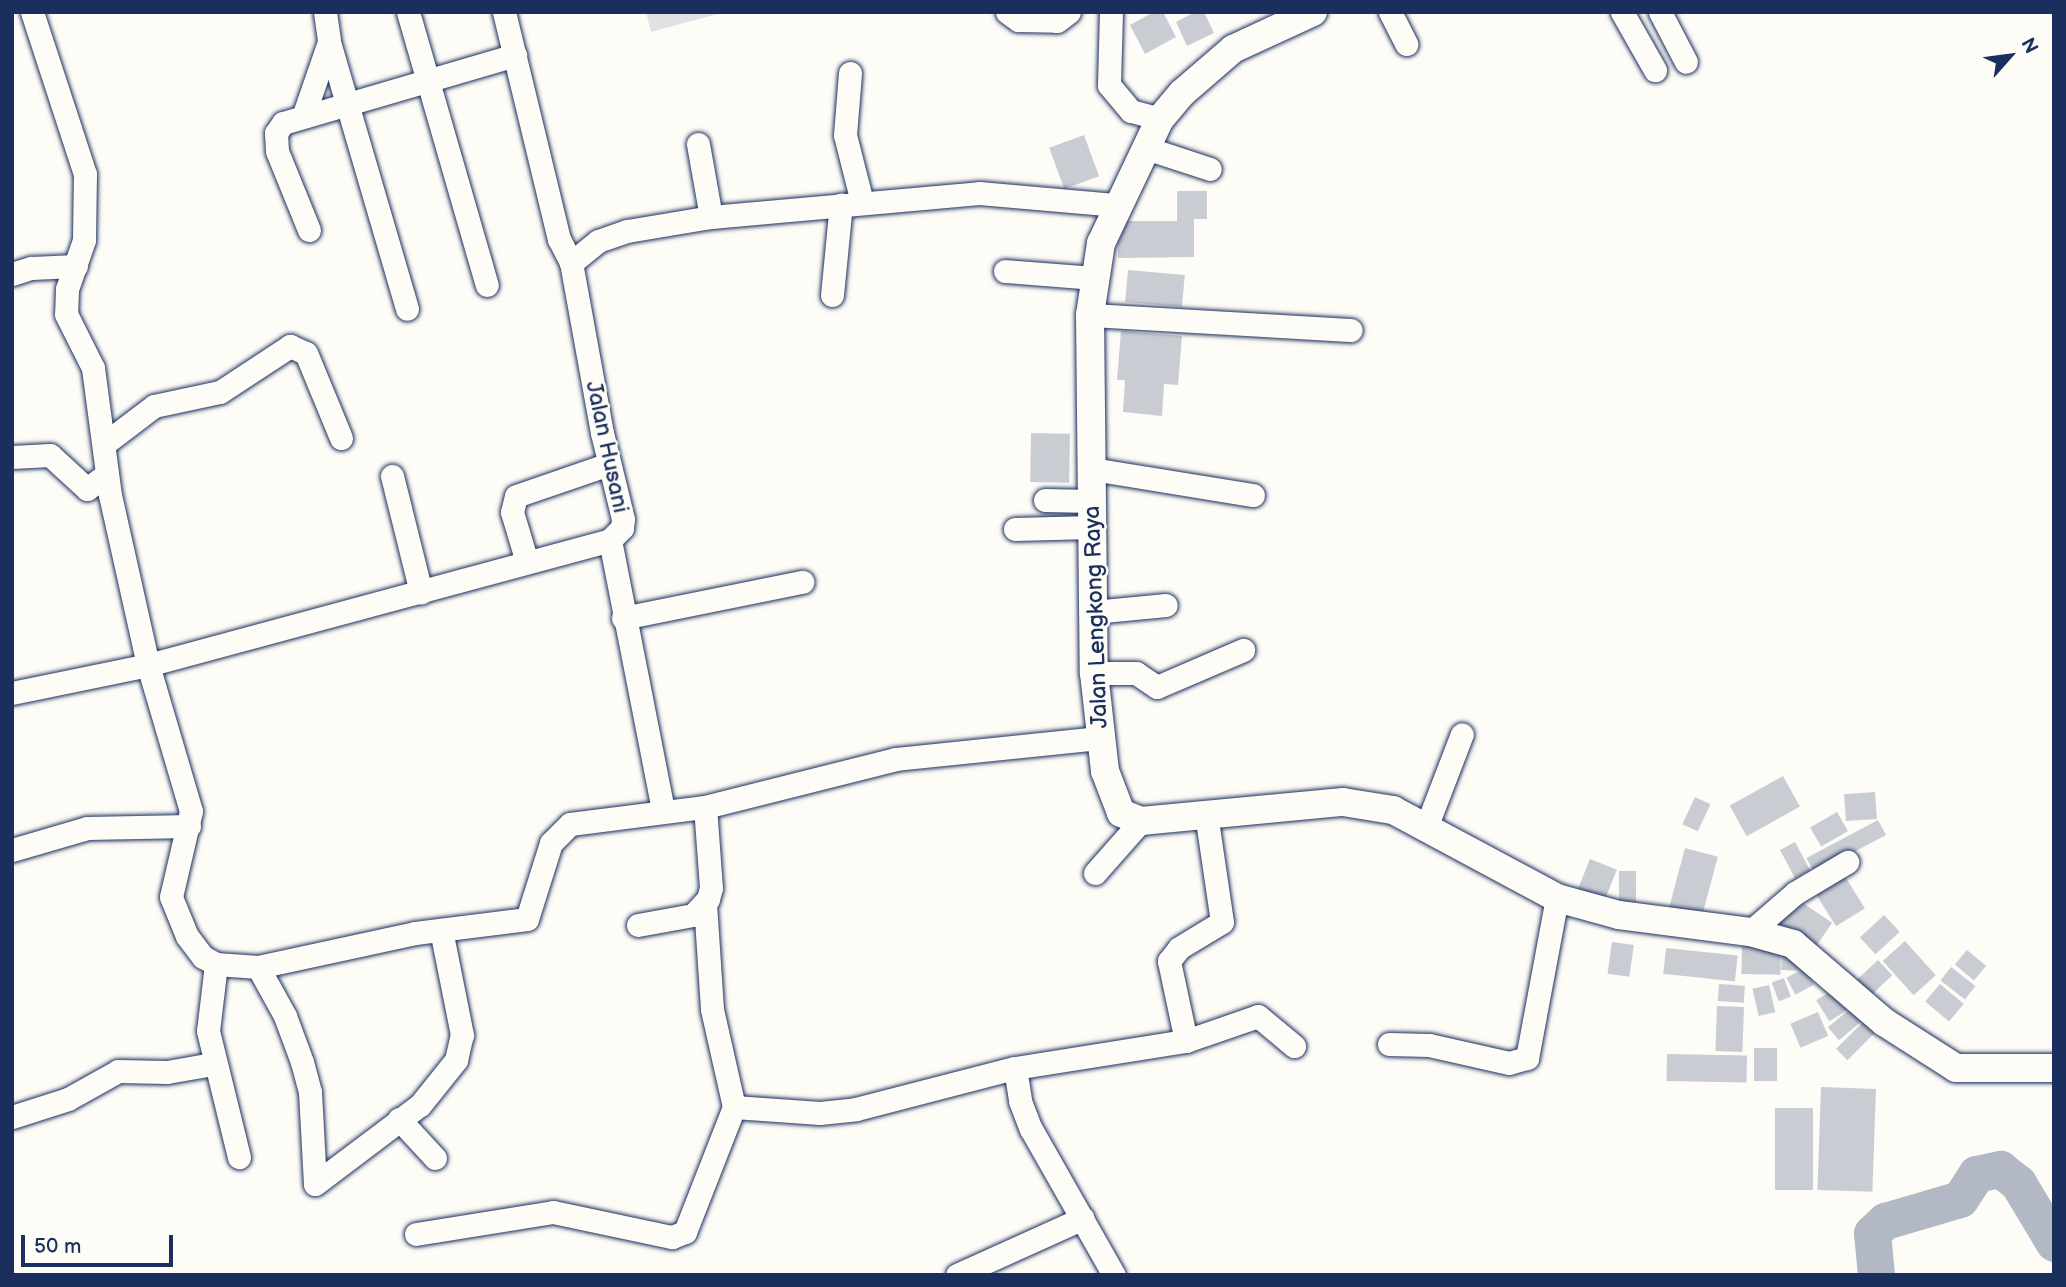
<!DOCTYPE html>
<style>
body{margin:0}
#map{position:relative;width:2066px;height:1287px;overflow:hidden;background:#fdfcf7;font-family:"Balsamiq Sans",sans-serif}
div>[style]{position:absolute}
.green>*{inset:0;background:#e0e1e3}
.river>*{height:37px;margin:-18.5px;padding:0 18.5px;transform-origin:18.5px;border-radius:18.5px;background:#b3b8c5}
.building>*{inset:0;background:#c9ccd3;transform-origin:0 0}
.roads{filter:drop-shadow(0 0 2px #1b2f5e) drop-shadow(0 0 2px #1b2f5e)}
.minor>*{height:23px;margin:-11.5px;padding:0 11.5px;transform-origin:11.5px;border-radius:11.5px;background:#fdfcf7}
.tertiary>*{height:28px;margin:-14px;padding:0 14px;transform-origin:14px;border-radius:14px;background:#fdfcf7}
span{translate:-50% -50%;white-space:nowrap;text-align:center;line-height:1.15;-webkit-text-stroke:5px #fdfcf7;paint-order:stroke}
.street-label{font-size:23px;color:#1b2f5e}
.frame{position:absolute;inset:0;border:14px solid #1b2f5e;pointer-events:none}
.north{position:absolute;left:1975px;top:21px;width:70px;height:70px;-webkit-text-stroke:5px #fdfcf7;paint-order:stroke;rotate:62deg;font-size:19px;font-weight:700;line-height:28px;text-align:center;color:#1b2f5e}
.north::after{content:'';display:block;margin:auto;width:24px;height:32px;background:#1b2f5e;clip-path:polygon(50% 0,100% 100%,50% 72%,0 100%)}
.scale{position:absolute;left:21px;top:1235px;width:152px;height:32px;box-sizing:border-box;border:4px solid #1b2f5e;border-top:0;padding-left:9px;font-size:21px;line-height:24px;white-space:nowrap;color:#1b2f5e;-webkit-text-stroke:5px #fdfcf7;paint-order:stroke}
</style>
<div id="map">
<div class="green">
<i style="clip-path:polygon(646px 12px,725px 12px,651px 32px)"></i>
</div>
<div class="river">
<i style="left:1876px;top:1275px;width:42px;rotate:-95.4deg"></i>
<i style="left:1872px;top:1233px;width:18px;rotate:-43deg"></i>
<i style="left:1885px;top:1221px;width:78px;rotate:-16.3deg"></i>
<i style="left:1960px;top:1199px;width:30px;rotate:-57deg"></i>
<i style="left:1976px;top:1174px;width:25px;rotate:-12deg"></i>
<i style="left:2000px;top:1169px;width:23px;rotate:38deg"></i>
<i style="left:2018px;top:1183px;width:70px;rotate:59deg"></i>
</div>
<div class="building">
<i style="clip-path:polygon(1154px 12px,1163px 12px,1176px 37px,1145px 54px,1130px 25px)"></i>
<i style="clip-path:polygon(1195px 12px,1204px 12px,1214px 33px,1187px 46px,1176px 22px)"></i>
<i style="left:1084px;top:135px;width:44px;height:37px;rotate:70deg"></i>
<i style="clip-path:polygon(1177px 191px,1207px 191px,1207px 219px,1194px 219px,1194px 257px,1118px 258px,1117px 221px,1177px 221px)"></i>
<i style="left:1128px;top:270px;width:57px;height:32px;rotate:5deg"></i>
<i style="clip-path:polygon(1121px 331px,1182px 336px,1178px 385px,1164px 384px,1162px 416px,1123px 412px,1125px 380px,1117px 380px)"></i>
<i style="left:1031px;top:433px;width:39px;height:49px;rotate:1deg"></i>
<i style="left:1783px;top:776px;width:35px;height:61px;rotate:61deg"></i>
<i style="left:1875px;top:792px;width:27px;height:31px;rotate:86deg"></i>
<i style="left:1695px;top:797px;width:17px;height:30px;rotate:25deg"></i>
<i style="left:1837px;top:812px;width:22px;height:31px;rotate:60deg"></i>
<i style="left:1878px;top:820px;width:17px;height:81px;rotate:62deg"></i>
<i style="left:1795px;top:842px;width:32px;height:17px;rotate:62deg"></i>
<i style="left:1685px;top:848px;width:34px;height:62px;rotate:15deg"></i>
<i style="left:1590px;top:859px;width:29px;height:36px;rotate:22deg"></i>
<i style="left:1841px;top:870px;width:45px;height:34px;rotate:58deg"></i>
<i style="left:1619px;top:871px;width:17px;height:34px"></i>
<i style="left:1794px;top:897px;width:46px;height:30px;rotate:34deg"></i>
<i style="left:1884px;top:915px;width:23px;height:33px;rotate:47deg"></i>
<i style="left:1905px;top:941px;width:46px;height:30px;rotate:48deg"></i>
<i style="left:1612px;top:942px;width:22px;height:32px;rotate:8deg"></i>
<i style="left:1742px;top:945px;width:39px;height:29px;rotate:1deg"></i>
<i style="left:1666px;top:948px;width:72px;height:26px;rotate:6deg"></i>
<i style="left:1967px;top:950px;width:25px;height:19px;rotate:40deg"></i>
<i style="left:1782px;top:951px;width:20px;height:19px;rotate:3deg"></i>
<i style="left:1878px;top:960px;width:21px;height:30px;rotate:47deg"></i>
<i style="left:1951px;top:967px;width:31px;height:17px;rotate:38deg"></i>
<i style="left:1805px;top:968px;width:19px;height:21px;rotate:62deg"></i>
<i style="left:1784px;top:978px;width:20px;height:13px;rotate:70deg"></i>
<i style="left:1719px;top:984px;width:26px;height:17px;rotate:4deg"></i>
<i style="left:1940px;top:984px;width:31px;height:23px;rotate:40deg"></i>
<i style="left:1769px;top:985px;width:28px;height:17px;rotate:77deg"></i>
<i style="left:1834px;top:989px;width:25px;height:21px;rotate:58deg"></i>
<i style="left:1717px;top:1006px;width:27px;height:45px;rotate:2deg"></i>
<i style="left:1851px;top:1008px;width:17px;height:30px;rotate:50deg"></i>
<i style="left:1818px;top:1012px;width:26px;height:30px;rotate:67deg"></i>
<i style="left:1863px;top:1022px;width:16px;height:38px;rotate:45deg"></i>
<i style="left:1754px;top:1048px;width:23px;height:33px"></i>
<i style="left:1667px;top:1054px;width:80px;height:27px;rotate:1deg"></i>
<i style="left:1821px;top:1087px;width:55px;height:103px;rotate:2deg"></i>
<i style="left:1775px;top:1108px;width:38px;height:82px"></i>
</div>
<div class="roads">
<div class="minor">
<i style="left:32px;top:12px;width:170px;rotate:71.9deg"></i>
<i style="left:85px;top:174px;width:66px;rotate:90.9deg"></i>
<i style="left:84px;top:240px;width:52px;rotate:109.1deg"></i>
<i style="left:67px;top:289px;width:25px;rotate:92deg"></i>
<i style="left:66px;top:314px;width:60px;rotate:63.4deg"></i>
<i style="left:93px;top:368px;width:128px;rotate:82.4deg"></i>
<i style="left:110px;top:495px;width:174px;rotate:77.4deg"></i>
<i style="left:148px;top:665px;width:152px;rotate:73.6deg"></i>
<i style="left:191px;top:811px;width:88px;rotate:103.1deg"></i>
<i style="left:171px;top:897px;width:42px;rotate:67.7deg"></i>
<i style="left:187px;top:936px;width:26px;rotate:53deg"></i>
<i style="left:203px;top:957px;width:15px;rotate:28deg"></i>
<i style="left:216px;top:964px;width:42px;rotate:4.1deg"></i>
<i style="left:258px;top:967px;width:161px;rotate:-12.2deg"></i>
<i style="left:415px;top:933px;width:113px;rotate:-7.1deg"></i>
<i style="left:527px;top:919px;width:80px;rotate:-72.5deg"></i>
<i style="left:551px;top:843px;width:27px;rotate:-45deg"></i>
<i style="left:570px;top:824px;width:136px;rotate:-7.2deg"></i>
<i style="left:705px;top:807px;width:197px;rotate:-14.1deg"></i>
<i style="left:896px;top:759px;width:205px;rotate:-5.9deg"></i>
<i style="left:325px;top:12px;width:30px;rotate:82deg"></i>
<i style="left:329px;top:42px;width:278px;rotate:73.7deg"></i>
<i style="left:408px;top:12px;width:284px;rotate:73.9deg"></i>
<i style="left:504px;top:12px;width:234px;rotate:76.4deg"></i>
<i style="left:559px;top:239px;width:27px;rotate:63deg"></i>
<i style="left:1007px;top:12px;width:14px;rotate:36deg"></i>
<i style="left:1018px;top:20px;width:39px;rotate:1deg"></i>
<i style="left:1057px;top:21px;width:15px;rotate:-37deg"></i>
<i style="left:1111px;top:12px;width:73px;rotate:91.6deg"></i>
<i style="left:1109px;top:85px;width:34px;rotate:50deg"></i>
<i style="left:1131px;top:111px;width:30px;rotate:15deg"></i>
<i style="left:1390px;top:12px;width:36px;rotate:63deg"></i>
<i style="left:1622px;top:12px;width:67px;rotate:60.4deg"></i>
<i style="left:1660px;top:12px;width:56px;rotate:62.5deg"></i>
<i style="left:850px;top:73px;width:62px;rotate:94.6deg"></i>
<i style="left:845px;top:135px;width:69px;rotate:75.8deg"></i>
<i style="left:304px;top:114px;width:76px;rotate:-70.9deg"></i>
<i style="left:698px;top:144px;width:74px;rotate:79.9deg"></i>
<i style="left:1146px;top:148px;width:67px;rotate:18.2deg"></i>
<i style="left:309px;top:230px;width:85px;rotate:-112.1deg"></i>
<i style="left:277px;top:151px;width:18px;rotate:-93deg"></i>
<i style="left:276px;top:133px;width:12px;rotate:-55deg"></i>
<i style="left:283px;top:123px;width:242px;rotate:-16.3deg"></i>
<i style="left:1005px;top:271px;width:88px;rotate:4.5deg"></i>
<i style="left:12px;top:274px;width:20px;rotate:-18deg"></i>
<i style="left:31px;top:268px;width:45px;rotate:-2.5deg"></i>
<i style="left:832px;top:295px;width:91px;rotate:-84.4deg"></i>
<i style="left:1090px;top:315px;width:261px;rotate:3.3deg"></i>
<i style="left:104px;top:444px;width:63px;rotate:-37.2deg"></i>
<i style="left:154px;top:406px;width:67px;rotate:-12deg"></i>
<i style="left:220px;top:392px;width:84px;rotate:-33.3deg"></i>
<i style="left:290px;top:346px;width:17px;rotate:24deg"></i>
<i style="left:306px;top:353px;width:92px;rotate:67.6deg"></i>
<i style="left:12px;top:457px;width:38px;rotate:-3deg"></i>
<i style="left:50px;top:455px;width:50px;rotate:42.6deg"></i>
<i style="left:87px;top:489px;width:25px;rotate:-37deg"></i>
<i style="left:1092px;top:469px;width:163px;rotate:9.2deg"></i>
<i style="left:392px;top:476px;width:120px;rotate:76deg"></i>
<i style="left:1045px;top:500px;width:47px;rotate:1.2deg"></i>
<i style="left:1015px;top:529px;width:77px;rotate:-1.5deg"></i>
<i style="left:610px;top:540px;width:274px;rotate:78.9deg"></i>
<i style="left:527px;top:562px;width:52px;rotate:-106.7deg"></i>
<i style="left:512px;top:512px;width:16px;rotate:-76deg"></i>
<i style="left:516px;top:496px;width:98px;rotate:-19deg"></i>
<i style="left:1093px;top:612px;width:73px;rotate:-5.5deg"></i>
<i style="left:623px;top:618px;width:183px;rotate:-11.4deg"></i>
<i style="left:1094px;top:673px;width:42px"></i>
<i style="left:1136px;top:673px;width:25px;rotate:34deg"></i>
<i style="left:1157px;top:687px;width:94px;rotate:-23.3deg"></i>
<i style="left:12px;top:693px;width:139px;rotate:-11.6deg"></i>
<i style="left:148px;top:665px;width:479px;rotate:-15.1deg"></i>
<i style="left:610px;top:540px;width:17px;rotate:-45deg"></i>
<i style="left:622px;top:528px;width:9px;rotate:-84deg"></i>
<i style="left:623px;top:519px;width:89px;rotate:-103.7deg"></i>
<i style="left:602px;top:433px;width:173px;rotate:-100.3deg"></i>
<i style="left:571px;top:263px;width:35px;rotate:-39deg"></i>
<i style="left:598px;top:241px;width:31px;rotate:-19deg"></i>
<i style="left:627px;top:231px;width:85px;rotate:-9.5deg"></i>
<i style="left:711px;top:217px;width:269px;rotate:-5.1deg"></i>
<i style="left:979px;top:193px;width:139px;rotate:5deg"></i>
<i style="left:1427px;top:825px;width:97px;rotate:-69deg"></i>
<i style="left:12px;top:850px;width:78px;rotate:-16.3deg"></i>
<i style="left:87px;top:828px;width:102px;rotate:-1.1deg"></i>
<i style="left:1095px;top:873px;width:69px;rotate:-48.5deg"></i>
<i style="left:638px;top:925px;width:56px;rotate:-10.3deg"></i>
<i style="left:693px;top:915px;width:22px;rotate:-47deg"></i>
<i style="left:708px;top:899px;width:11px;rotate:-75deg"></i>
<i style="left:711px;top:888px;width:81px;rotate:-94.2deg"></i>
<i style="left:1750px;top:932px;width:60px;rotate:-40.9deg"></i>
<i style="left:1795px;top:893px;width:61px;rotate:-30.8deg"></i>
<i style="left:216px;top:964px;width:67px;rotate:96.8deg"></i>
<i style="left:208px;top:1031px;width:130px;rotate:76.2deg"></i>
<i style="left:258px;top:967px;width:56px;rotate:61.1deg"></i>
<i style="left:285px;top:1016px;width:49px;rotate:69.7deg"></i>
<i style="left:302px;top:1062px;width:31px;rotate:75deg"></i>
<i style="left:310px;top:1092px;width:92px;rotate:86.9deg"></i>
<i style="left:1186px;top:1041px;width:82px;rotate:-102deg"></i>
<i style="left:1169px;top:961px;width:16px;rotate:-52deg"></i>
<i style="left:1179px;top:948px;width:50px;rotate:-31.2deg"></i>
<i style="left:1222px;top:922px;width:109px;rotate:-98.4deg"></i>
<i style="left:1389px;top:1044px;width:40px;rotate:1.4deg"></i>
<i style="left:1429px;top:1045px;width:82px;rotate:12.7deg"></i>
<i style="left:1509px;top:1063px;width:19px;rotate:-16deg"></i>
<i style="left:1527px;top:1058px;width:163px;rotate:-79.4deg"></i>
<i style="left:1015px;top:1068px;width:33px;rotate:81deg"></i>
<i style="left:1020px;top:1101px;width:30px;rotate:69deg"></i>
<i style="left:1031px;top:1129px;width:168px;rotate:60.4deg"></i>
<i style="left:734px;top:1107px;width:86px;rotate:4deg"></i>
<i style="left:820px;top:1113px;width:36px;rotate:-6deg"></i>
<i style="left:856px;top:1109px;width:164px;rotate:-14.5deg"></i>
<i style="left:1015px;top:1068px;width:173px;rotate:-9deg"></i>
<i style="left:1186px;top:1041px;width:76px;rotate:-19.1deg"></i>
<i style="left:1258px;top:1016px;width:47px;rotate:39.8deg"></i>
<i style="left:12px;top:1117px;width:59px;rotate:-17.8deg"></i>
<i style="left:68px;top:1099px;width:57px;rotate:-29.2deg"></i>
<i style="left:118px;top:1071px;width:49px;rotate:1.2deg"></i>
<i style="left:167px;top:1072px;width:47px;rotate:-9.9deg"></i>
<i style="left:399px;top:1119px;width:53px;rotate:47.3deg"></i>
<i style="left:315px;top:1184px;width:131px;rotate:-37deg"></i>
<i style="left:420px;top:1105px;width:58px;rotate:-51.3deg"></i>
<i style="left:456px;top:1060px;width:26px;rotate:-77deg"></i>
<i style="left:462px;top:1035px;width:107px;rotate:-101.3deg"></i>
<i style="left:416px;top:1234px;width:139px;rotate:-9.1deg"></i>
<i style="left:553px;top:1212px;width:122px;rotate:11.9deg"></i>
<i style="left:672px;top:1237px;width:14px;rotate:-21deg"></i>
<i style="left:685px;top:1232px;width:134px;rotate:-68.6deg"></i>
<i style="left:734px;top:1107px;width:100px;rotate:-102.7deg"></i>
<i style="left:712px;top:1009px;width:105px;rotate:-93.8deg"></i>
<i style="left:957px;top:1275px;width:138px;rotate:-24.3deg"></i>
</div>
<div class="tertiary">
<i style="left:1313px;top:12px;width:88px;rotate:155.2deg"></i>
<i style="left:1233px;top:49px;width:67px;rotate:139.2deg"></i>
<i style="left:1182px;top:93px;width:34px;rotate:130deg"></i>
<i style="left:1160px;top:119px;width:137px;rotate:115.4deg"></i>
<i style="left:1101px;top:243px;width:73px;rotate:98.7deg"></i>
<i style="left:1090px;top:315px;width:358px;rotate:89.4deg"></i>
<i style="left:1094px;top:673px;width:99px;rotate:83.6deg"></i>
<i style="left:1105px;top:771px;width:45px;rotate:69.1deg"></i>
<i style="left:1121px;top:813px;width:22px;rotate:22deg"></i>
<i style="left:1141px;top:821px;width:203px;rotate:-5.4deg"></i>
<i style="left:1343px;top:802px;width:51px;rotate:9.1deg"></i>
<i style="left:1393px;top:810px;width:186px;rotate:28.2deg"></i>
<i style="left:1557px;top:898px;width:64px;rotate:15.3deg"></i>
<i style="left:1619px;top:915px;width:132px;rotate:7.4deg"></i>
<i style="left:1750px;top:932px;width:45px;rotate:15.6deg"></i>
<i style="left:1793px;top:944px;width:120px;rotate:40.6deg"></i>
<i style="left:1884px;top:1022px;width:85px;rotate:32.6deg"></i>
<i style="left:1956px;top:1068px;width:98px"></i>
</div>
</div>
<div class="street-label">
<span style="left:607px;top:447px;rotate:78deg">Jalan Husani</span>
<span style="left:1096px;top:617px;rotate:-92deg">Jalan Lengkong Raya</span>
</div>
<div class="frame"></div>
<div class="north">N</div>
<div class="scale">50 m</div>
</div>
